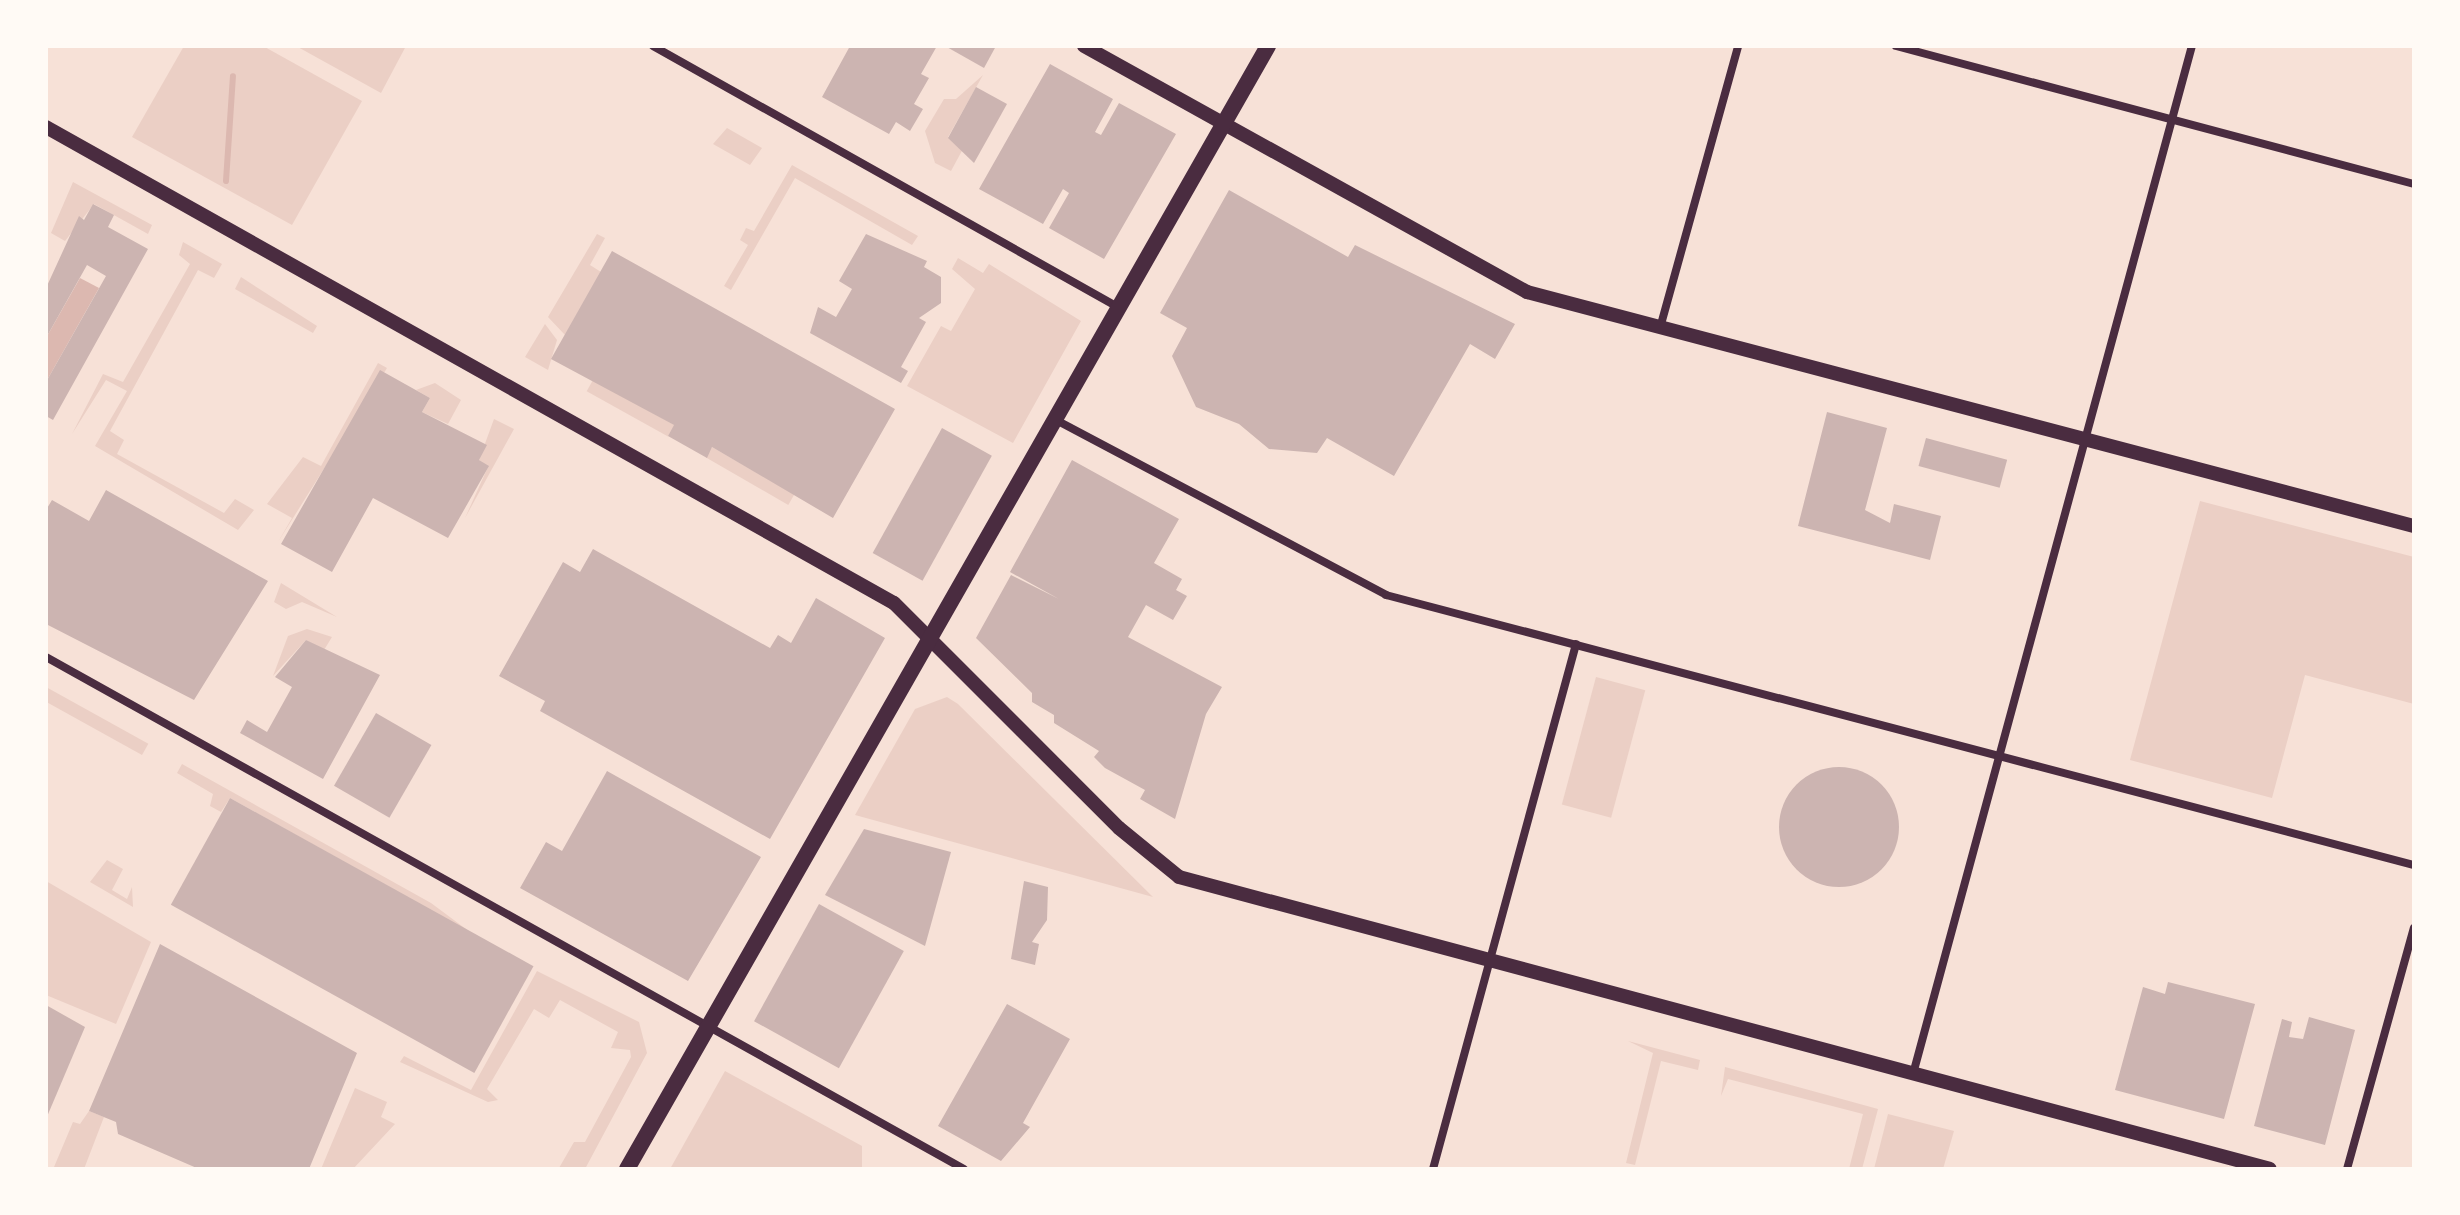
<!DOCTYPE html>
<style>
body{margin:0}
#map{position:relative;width:2460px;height:1215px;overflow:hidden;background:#f7e1d7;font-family:"Public Sans",sans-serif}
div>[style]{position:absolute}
.green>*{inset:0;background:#ebcfc5;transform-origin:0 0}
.water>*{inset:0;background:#dcb8b0}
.stream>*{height:6px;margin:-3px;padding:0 3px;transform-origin:3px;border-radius:3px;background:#dcb8b0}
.building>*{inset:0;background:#ccb4b1;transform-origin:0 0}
.round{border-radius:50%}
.minor>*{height:8px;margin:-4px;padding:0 4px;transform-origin:4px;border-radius:4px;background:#4a2c40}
.tertiary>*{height:14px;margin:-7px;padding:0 7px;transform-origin:7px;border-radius:7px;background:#4a2c40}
.secondary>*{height:14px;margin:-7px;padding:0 7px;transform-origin:7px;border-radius:7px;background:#4a2c40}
.primary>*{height:16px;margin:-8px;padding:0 8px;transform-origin:8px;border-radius:8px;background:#4a2c40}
span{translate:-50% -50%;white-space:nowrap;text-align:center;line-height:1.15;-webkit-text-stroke:6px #fffaf5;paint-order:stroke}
.frame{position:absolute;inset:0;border:48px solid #fffaf5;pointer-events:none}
</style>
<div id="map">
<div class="green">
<i style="clip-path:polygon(184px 46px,263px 46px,362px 101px,292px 225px,132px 137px)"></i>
<i style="clip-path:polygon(296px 46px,406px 46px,381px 93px)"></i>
<i style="clip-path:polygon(983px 75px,948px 137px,964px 147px,951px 171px,935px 163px,925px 131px,944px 99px,956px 99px)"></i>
<i style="clip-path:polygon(727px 128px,762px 148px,750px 165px,713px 144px)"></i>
<i style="clip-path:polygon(792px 165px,918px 236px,912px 245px,795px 178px,731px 290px,724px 286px,748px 245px,740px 240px,746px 228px,754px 231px)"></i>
<i style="clip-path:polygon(73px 182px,152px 225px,148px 234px,94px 204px,65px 241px,51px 233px)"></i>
<i style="clip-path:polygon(597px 234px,605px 238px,590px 265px,601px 272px,565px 335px,548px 317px)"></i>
<i style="clip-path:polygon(183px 242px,222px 264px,214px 278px,198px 270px,110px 431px,124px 440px,117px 454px,224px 513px,235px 499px,254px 510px,238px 530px,95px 446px,127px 391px,106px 380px,72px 434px,103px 374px,123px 382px,190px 264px,179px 255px)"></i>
<i style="clip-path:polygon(958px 258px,983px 273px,989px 264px,1081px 321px,1013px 443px,907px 386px,941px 326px,951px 331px,975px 289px,952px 269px)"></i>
<i style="clip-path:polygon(241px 277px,317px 326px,313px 333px,235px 289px)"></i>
<i style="clip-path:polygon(545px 324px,557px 340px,548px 370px,525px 357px)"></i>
<i style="clip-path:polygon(378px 363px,387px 368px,278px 542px,292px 518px,267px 504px,303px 457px,321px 466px)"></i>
<i style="left:593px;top:380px;width:93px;height:13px;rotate:29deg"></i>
<i style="clip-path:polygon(435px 383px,461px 400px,448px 424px,422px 412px,430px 398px,416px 390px)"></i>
<i style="clip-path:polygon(494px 419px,514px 429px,465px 518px,488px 467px,479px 460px)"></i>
<i style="left:712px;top:447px;width:95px;height:12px;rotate:30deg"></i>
<i style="clip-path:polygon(2200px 501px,2414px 557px,2414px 704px,2305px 675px,2272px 798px,2130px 760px)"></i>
<i style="clip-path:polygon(281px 583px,337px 617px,302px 602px,286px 609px,274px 602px)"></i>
<i style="clip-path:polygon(307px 629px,332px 637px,324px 650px,306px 640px,273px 676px,288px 636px)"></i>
<i style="left:1596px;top:677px;width:51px;height:132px;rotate:15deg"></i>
<i style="left:46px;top:687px;width:117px;height:13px;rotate:29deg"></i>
<i style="clip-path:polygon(947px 697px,958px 704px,1153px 897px,855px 815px,915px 709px)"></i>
<i style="clip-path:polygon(182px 764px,431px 903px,470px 932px,230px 798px,221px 812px,210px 806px,213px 794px,177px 773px)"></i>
<i style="clip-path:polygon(107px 860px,123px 869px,112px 890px,127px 899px,132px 887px,133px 907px,90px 882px)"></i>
<i style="clip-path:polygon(46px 881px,151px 942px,116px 1024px,46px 995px)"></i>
<i style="clip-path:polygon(537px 971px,639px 1022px,647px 1053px,585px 1169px,559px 1168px,574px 1142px,585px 1142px,631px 1057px,630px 1050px,611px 1048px,618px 1032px,560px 1000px,549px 1018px,534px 1009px,487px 1089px,498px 1100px,488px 1102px,400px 1062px,404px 1056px,471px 1090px)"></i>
<i style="clip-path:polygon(1628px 1041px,1700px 1060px,1698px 1070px,1661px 1061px,1635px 1165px,1626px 1163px,1653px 1053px)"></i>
<i style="clip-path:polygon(1725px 1067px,1878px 1109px,1862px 1169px,1849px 1169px,1863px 1114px,1728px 1079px,1721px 1096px)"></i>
<i style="clip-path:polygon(725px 1071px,862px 1146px,862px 1169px,670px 1169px)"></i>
<i style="clip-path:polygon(355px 1088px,387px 1102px,381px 1117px,395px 1124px,353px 1169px,321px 1169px)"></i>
<i style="clip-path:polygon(89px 1111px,104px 1117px,84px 1169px,54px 1167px,73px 1122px,80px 1124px)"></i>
<i style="clip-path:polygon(1888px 1114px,1954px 1131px,1943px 1169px,1874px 1169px)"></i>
</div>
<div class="water">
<i style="clip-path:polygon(80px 278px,99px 288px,46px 382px,46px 338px)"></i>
</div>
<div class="stream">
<i style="left:226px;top:181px;width:105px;rotate:-86.2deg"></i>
</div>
<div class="building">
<i style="clip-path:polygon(850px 46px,937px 46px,921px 74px,929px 78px,914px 104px,923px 109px,910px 131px,896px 122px,889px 134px,822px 97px)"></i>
<i style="clip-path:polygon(945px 46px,996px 46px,984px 68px)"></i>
<i style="clip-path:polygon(1050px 64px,1113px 99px,1095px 132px,1101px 135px,1119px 103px,1176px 134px,1104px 259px,1049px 228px,1069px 193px,1063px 189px,1043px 224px,979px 189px)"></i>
<i style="clip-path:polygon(976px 87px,1007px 104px,974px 163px,948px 138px)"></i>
<i style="clip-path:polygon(1229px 190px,1348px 257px,1355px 245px,1515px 324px,1495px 359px,1470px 344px,1394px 476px,1327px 438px,1317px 453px,1269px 449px,1239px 424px,1196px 407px,1172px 356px,1187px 328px,1160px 313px)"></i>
<i style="clip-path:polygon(93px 204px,114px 215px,108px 227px,148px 249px,53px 420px,46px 416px,46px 382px,106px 276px,87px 265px,46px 338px,46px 288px,79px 216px,84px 220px)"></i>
<i style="clip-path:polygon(866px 234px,927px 261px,924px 267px,941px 277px,941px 303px,919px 318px,926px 322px,901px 367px,908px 371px,901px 383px,810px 333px,818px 307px,836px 317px,852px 289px,839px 281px)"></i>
<i style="clip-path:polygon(612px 251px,895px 409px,833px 518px,712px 447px,707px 458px,668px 436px,674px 425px,551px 359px)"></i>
<i style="clip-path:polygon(380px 370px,430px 398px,422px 412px,487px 445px,479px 460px,489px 466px,448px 538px,373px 498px,332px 572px,281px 544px)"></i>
<i style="clip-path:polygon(1827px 412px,1887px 428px,1865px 510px,1890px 523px,1894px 504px,1941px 516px,1930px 560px,1798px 526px)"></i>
<i style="left:942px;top:428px;width:57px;height:143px;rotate:29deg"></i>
<i style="left:1926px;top:438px;width:84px;height:29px;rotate:15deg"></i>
<i style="clip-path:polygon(1072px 460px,1179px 519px,1154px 563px,1182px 579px,1176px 590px,1187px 596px,1173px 620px,1146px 605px,1128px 637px,1222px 687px,1206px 714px,1175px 819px,1140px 799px,1145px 790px,1105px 768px,1094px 757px,1099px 751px,1054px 723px,1054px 715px,1032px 702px,1032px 693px,976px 638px,1011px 575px,1059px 599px,1010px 572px)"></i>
<i style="clip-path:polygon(106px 490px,268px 581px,194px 700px,46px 624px,46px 510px,52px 500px,89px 521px)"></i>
<i style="clip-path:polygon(593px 549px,770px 648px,778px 635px,791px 643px,816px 598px,885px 638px,770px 839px,540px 711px,545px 701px,499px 676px,563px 562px,580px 572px)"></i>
<i style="clip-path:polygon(306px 640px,380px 675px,323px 779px,240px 733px,247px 720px,267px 732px,292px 687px,275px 677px)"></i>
<i style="left:376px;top:713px;width:64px;height:84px;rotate:30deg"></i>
<i class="round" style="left:1779px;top:767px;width:120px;height:120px"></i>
<i style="clip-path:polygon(607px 771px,761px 857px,688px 981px,520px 888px,546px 842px,562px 851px)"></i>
<i style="left:230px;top:798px;width:347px;height:122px;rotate:29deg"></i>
<i style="clip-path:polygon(864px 829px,951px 852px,925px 946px,825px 895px)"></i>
<i style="clip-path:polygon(1024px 881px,1048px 887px,1047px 920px,1032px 942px,1039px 944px,1035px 965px,1011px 959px)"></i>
<i style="left:819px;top:904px;width:97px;height:134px;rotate:29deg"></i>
<i style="clip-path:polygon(160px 944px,357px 1053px,309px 1169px,199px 1169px,118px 1134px,116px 1122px,89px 1111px)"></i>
<i style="clip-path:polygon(2168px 982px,2255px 1004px,2224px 1119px,2115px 1090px,2143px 987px,2165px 994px)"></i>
<i style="clip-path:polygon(1007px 1004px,1070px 1039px,1023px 1123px,1030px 1127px,1001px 1161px,938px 1126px)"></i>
<i style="clip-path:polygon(46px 1005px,85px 1027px,46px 1119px)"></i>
<i style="clip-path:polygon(2309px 1017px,2355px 1030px,2325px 1145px,2254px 1126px,2282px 1019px,2292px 1022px,2289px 1037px,2303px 1039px)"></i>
</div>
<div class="minor">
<i style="left:653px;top:46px;width:533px;rotate:29.31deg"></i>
<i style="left:1896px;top:46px;width:536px;rotate:14.92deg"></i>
<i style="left:1660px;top:328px;width:293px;rotate:-74.5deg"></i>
<i style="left:1056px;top:420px;width:374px;rotate:27.9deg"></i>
<i style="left:1386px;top:595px;width:1063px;rotate:14.72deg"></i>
<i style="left:46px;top:657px;width:1051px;rotate:29.15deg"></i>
<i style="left:1913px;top:1074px;width:1065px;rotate:-74.82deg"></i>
<i style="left:1433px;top:1169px;width:544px;rotate:-74.76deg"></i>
<i style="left:2347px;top:1169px;width:250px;rotate:-74.5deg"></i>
</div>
<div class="tertiary">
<i style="left:1084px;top:46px;width:507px;rotate:29.04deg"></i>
<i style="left:1527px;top:292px;width:917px;rotate:14.78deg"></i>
</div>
<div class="secondary">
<i style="left:46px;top:127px;width:972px;rotate:29.31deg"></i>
<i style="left:894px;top:603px;width:318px;rotate:45deg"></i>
<i style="left:1119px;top:828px;width:77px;rotate:39.2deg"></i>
<i style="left:1179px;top:877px;width:1129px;rotate:14.98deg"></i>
</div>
<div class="primary">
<i style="left:627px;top:1169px;width:1293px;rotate:-60.28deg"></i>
</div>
<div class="frame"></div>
</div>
